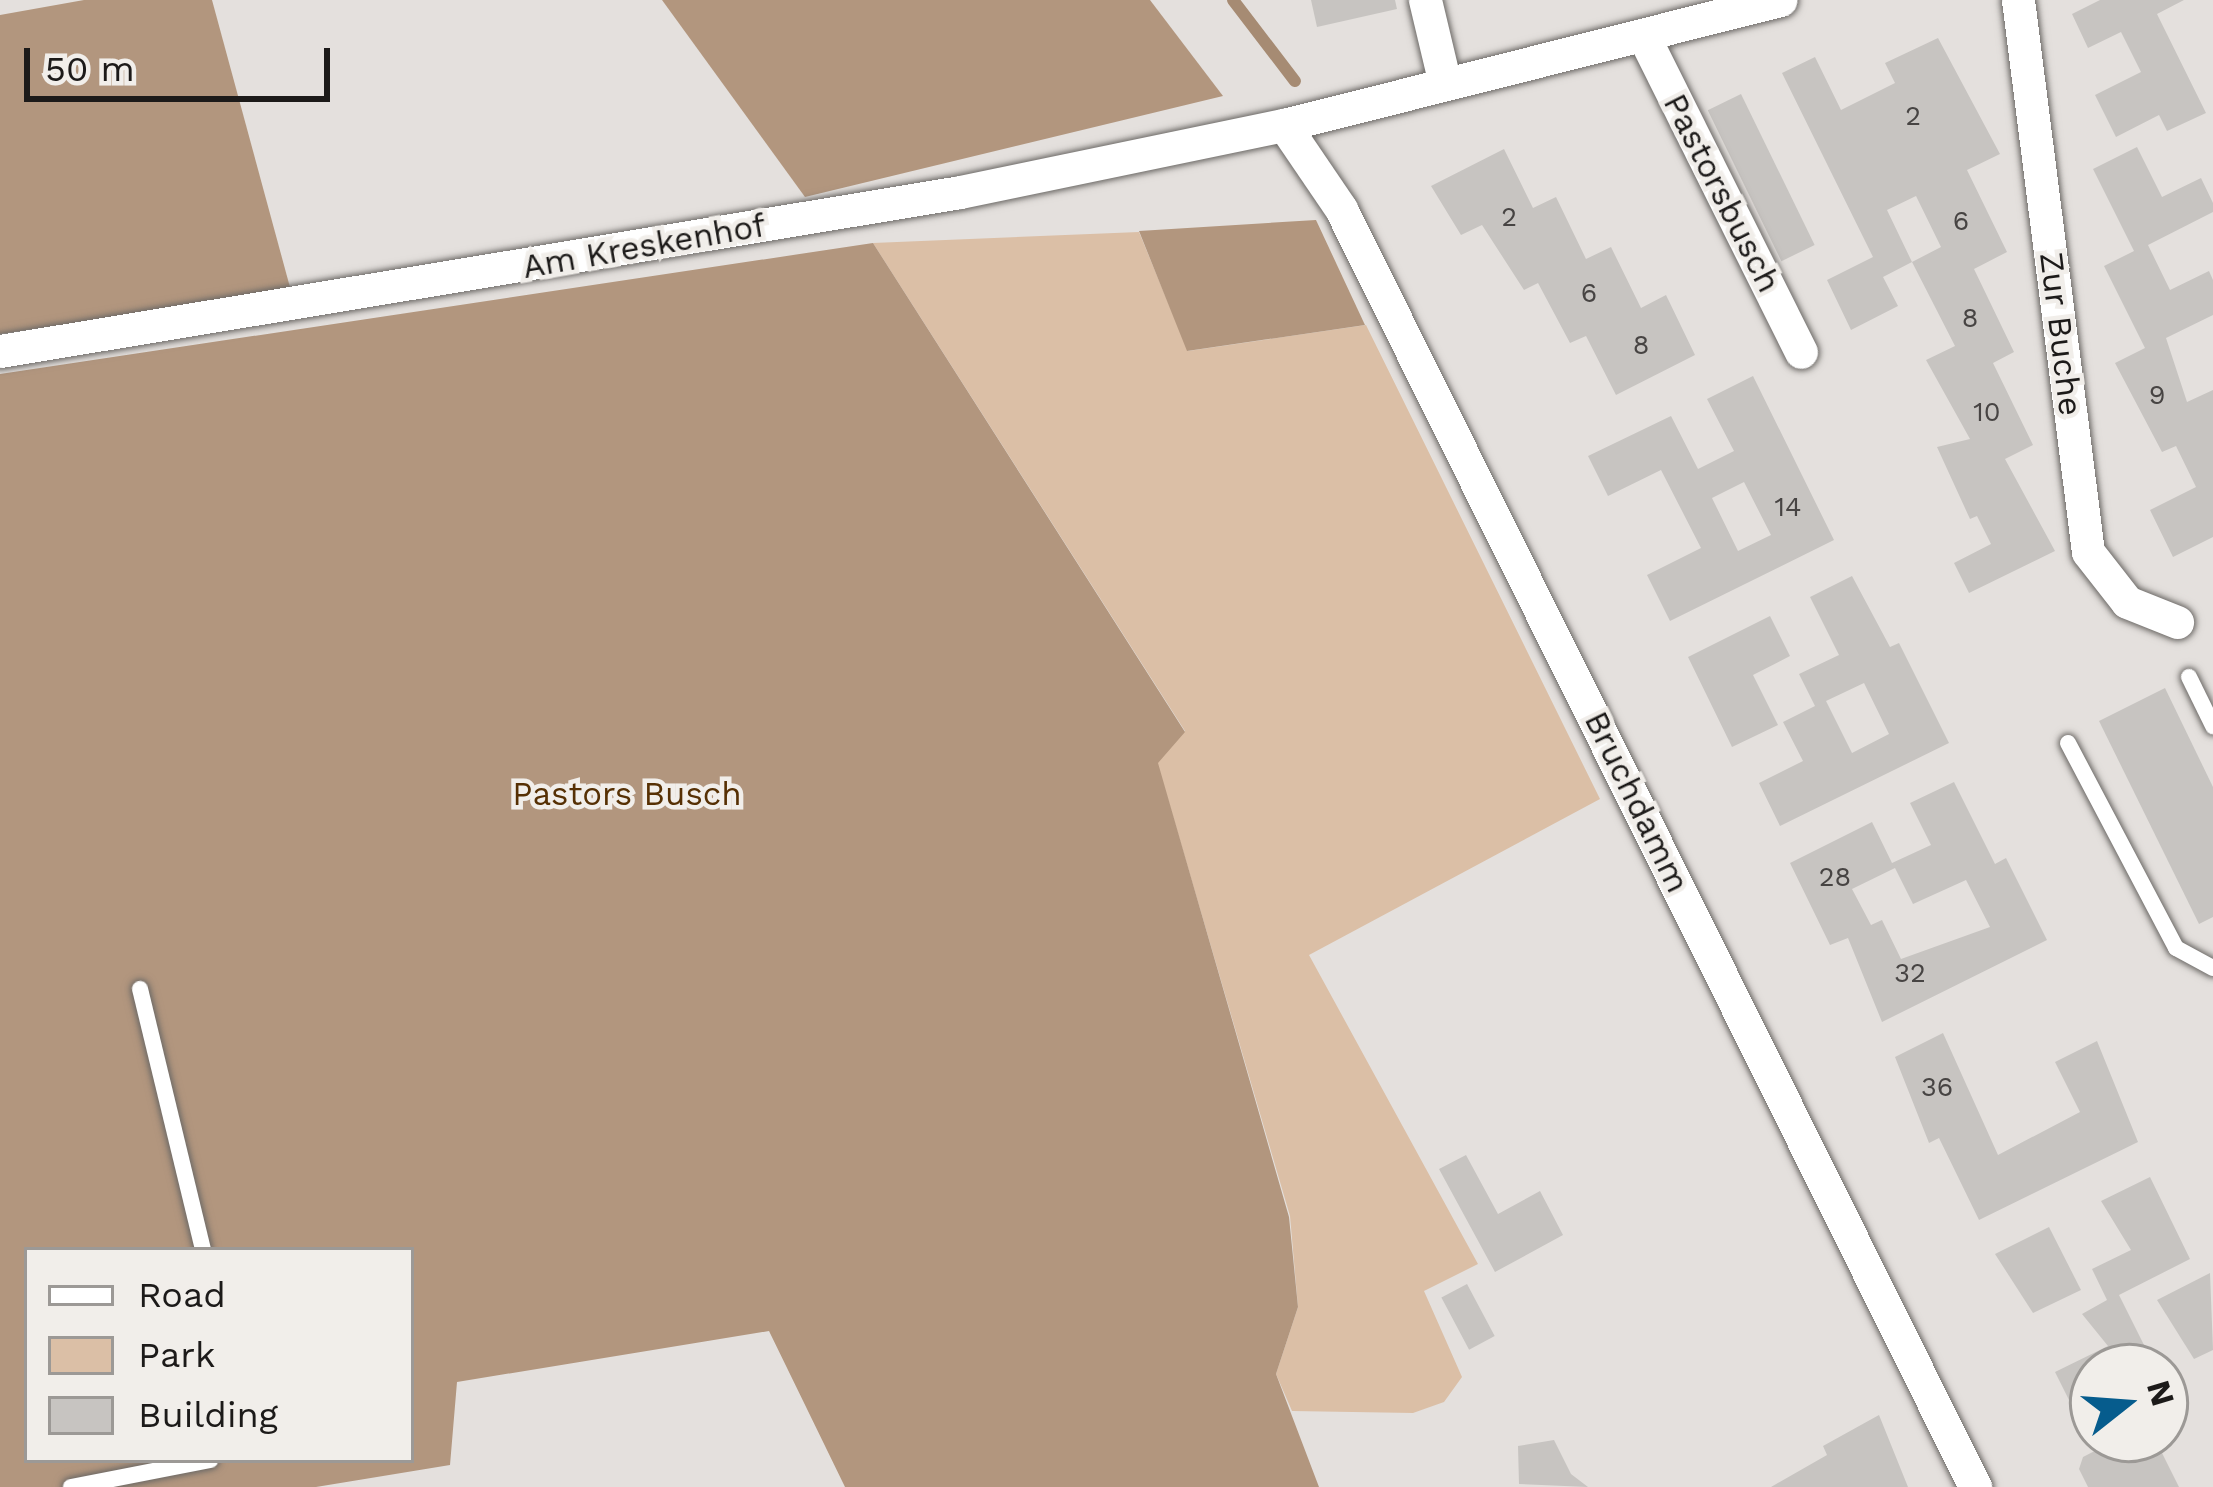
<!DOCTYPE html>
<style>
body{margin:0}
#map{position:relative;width:2213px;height:1487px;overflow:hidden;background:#e4e0dd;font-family:"Work Sans",sans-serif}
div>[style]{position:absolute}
.green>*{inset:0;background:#dbbfa6}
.forest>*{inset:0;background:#b2967e}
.stream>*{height:12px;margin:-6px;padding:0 6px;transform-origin:6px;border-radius:6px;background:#a68b73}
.building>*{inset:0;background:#c7c4c1;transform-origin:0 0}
.roads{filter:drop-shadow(0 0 3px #6c6966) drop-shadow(0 0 3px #6c6966)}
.service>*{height:16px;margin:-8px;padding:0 8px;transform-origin:8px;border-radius:8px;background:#fff}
.minor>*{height:33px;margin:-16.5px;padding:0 16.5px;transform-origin:16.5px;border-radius:16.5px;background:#fff}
span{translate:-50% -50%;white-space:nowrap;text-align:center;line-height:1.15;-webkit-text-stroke:9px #f1eeea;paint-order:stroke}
.number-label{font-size:27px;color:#474443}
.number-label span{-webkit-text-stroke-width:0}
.street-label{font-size:33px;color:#1c1a19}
.park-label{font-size:33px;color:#563004}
.legend{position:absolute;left:24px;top:1247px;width:390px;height:216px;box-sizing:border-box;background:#f1eeea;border:3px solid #9c9996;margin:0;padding:15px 21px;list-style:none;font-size:36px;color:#1c1a19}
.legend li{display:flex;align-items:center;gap:24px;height:60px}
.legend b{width:60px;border:3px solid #9c9996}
.north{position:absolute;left:2069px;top:1343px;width:120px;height:120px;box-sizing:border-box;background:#f1eeea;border:3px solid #9c9996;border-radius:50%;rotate:73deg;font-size:33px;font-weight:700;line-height:48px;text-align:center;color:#1c1a19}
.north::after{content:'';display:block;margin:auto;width:42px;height:54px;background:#065c8d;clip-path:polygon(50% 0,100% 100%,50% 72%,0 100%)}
.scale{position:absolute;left:24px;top:48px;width:306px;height:54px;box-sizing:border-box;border:6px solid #1c1a19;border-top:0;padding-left:15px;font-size:36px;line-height:42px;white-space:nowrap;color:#1c1a19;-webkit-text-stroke:9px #f1eeea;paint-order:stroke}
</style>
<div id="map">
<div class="green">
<i style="clip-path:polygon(1139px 232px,1188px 351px,1366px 325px,1600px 799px,1309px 955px,1478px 1264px,1424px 1291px,1462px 1377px,1444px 1402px,1413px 1413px,1292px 1411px,1276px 1374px,1298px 1307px,1290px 1216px,1157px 762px,1185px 731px,873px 243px)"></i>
</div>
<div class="forest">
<i style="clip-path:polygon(84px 0,212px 0,291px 291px,0 334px,0 15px)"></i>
<i style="clip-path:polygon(662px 0,1150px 0,1223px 96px,805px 197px)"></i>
<i style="clip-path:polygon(1316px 220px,1365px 325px,1187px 351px,1139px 231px)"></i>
<i style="clip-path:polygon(evenodd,873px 243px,1185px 732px,1158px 763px,1289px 1217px,1298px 1307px,1276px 1374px,1319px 1487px,845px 1487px,769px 1331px,457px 1382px,450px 1465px,316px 1487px,0 1487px,0 374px,873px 243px,27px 1250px,411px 1250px,411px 1460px,27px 1460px,27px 1250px)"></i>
</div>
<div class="stream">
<i style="left:1233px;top:0;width:102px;rotate:52.6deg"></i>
</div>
<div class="building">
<i style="clip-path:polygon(1311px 0,1395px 0,1397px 9px,1317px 27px)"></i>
<i style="clip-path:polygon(2100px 0,2184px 0,2157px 14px,2206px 113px,2167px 131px,2159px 115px,2116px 137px,2095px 95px,2141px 72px,2121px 32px,2088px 48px,2072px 14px)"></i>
<i style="clip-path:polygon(1938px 38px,2000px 154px,1967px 170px,2007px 252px,1974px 269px,2014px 352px,1993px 363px,2033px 445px,2005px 459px,2055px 551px,1969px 593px,1954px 563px,1991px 544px,1977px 516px,1970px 519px,1937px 447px,1970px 439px,1926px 360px,1955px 346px,1912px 262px,1941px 247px,1916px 196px,1887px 210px,1912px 262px,1883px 277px,1898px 306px,1851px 330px,1827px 280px,1873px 257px,1782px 73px,1815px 57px,1841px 110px,1895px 83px,1885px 63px)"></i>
<i style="left:1741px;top:94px;width:168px;height:37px;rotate:64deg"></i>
<i style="clip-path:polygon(2137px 147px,2162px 197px,2201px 178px,2213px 203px,2213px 212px,2148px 245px,2170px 290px,2209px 271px,2213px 280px,2213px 315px,2166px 338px,2187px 402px,2213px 390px,2213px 537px,2173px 557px,2150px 510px,2196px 487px,2176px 446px,2162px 452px,2115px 363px,2145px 348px,2104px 266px,2134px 251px,2093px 169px)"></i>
<i style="clip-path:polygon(1504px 149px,1533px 208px,1556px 197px,1586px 259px,1611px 247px,1641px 308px,1666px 295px,1695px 355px,1616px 395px,1586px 336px,1570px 343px,1538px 283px,1524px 290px,1482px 225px,1461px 235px,1431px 186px)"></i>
<i style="clip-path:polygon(evenodd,1753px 376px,1834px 540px,1670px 621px,1647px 575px,1701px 548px,1661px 470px,1608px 496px,1588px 456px,1671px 416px,1698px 469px,1734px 451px,1707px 399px,1753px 376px,1744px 482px,1771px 535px,1738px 551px,1712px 498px,1744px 482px)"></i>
<i style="clip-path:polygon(evenodd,1852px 576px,1890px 647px,1899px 643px,1949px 743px,1780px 826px,1759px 783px,1803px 761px,1783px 722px,1815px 706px,1799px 674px,1839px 655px,1810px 597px,1852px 576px,1864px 683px,1889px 734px,1852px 753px,1826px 701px,1864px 683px)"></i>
<i style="clip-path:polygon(1770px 616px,1790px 656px,1753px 675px,1778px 725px,1732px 747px,1688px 657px)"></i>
<i style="clip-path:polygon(2165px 688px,2213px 787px,2213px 917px,2199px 924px,2099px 721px)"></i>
<i style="clip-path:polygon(evenodd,1954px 782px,1995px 864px,2006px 858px,2047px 940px,1882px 1022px,1848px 938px,1830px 945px,1790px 863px,1872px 822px,1892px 863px,1931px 845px,1910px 803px,1954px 782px,1895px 868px,1913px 904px,1966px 880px,1990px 927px,1901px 959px,1882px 920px,1871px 925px,1852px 889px,1895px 868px)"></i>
<i style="clip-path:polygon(1943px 1033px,1998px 1155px,2080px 1112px,2055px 1062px,2097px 1041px,2138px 1142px,1979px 1220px,1939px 1138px,1929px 1143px,1895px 1057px)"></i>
<i style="clip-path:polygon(1466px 1155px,1498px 1214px,1540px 1191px,1563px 1235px,1495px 1272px,1439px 1169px)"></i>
<i style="clip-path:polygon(2150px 1177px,2190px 1259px,2119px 1295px,2155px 1367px,2093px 1367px,2093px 1410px,2078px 1418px,2055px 1372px,2108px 1346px,2082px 1314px,2107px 1300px,2092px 1269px,2131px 1250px,2101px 1201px)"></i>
<i style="clip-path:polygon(2049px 1227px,2081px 1290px,2033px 1313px,1995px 1254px)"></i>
<i style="clip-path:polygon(2210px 1273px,2213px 1350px,2194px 1359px,2157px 1300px)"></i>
<i style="left:1467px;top:1284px;width:59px;height:29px;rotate:62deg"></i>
<i style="clip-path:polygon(1879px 1415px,1908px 1487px,1771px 1487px,1827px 1455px,1823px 1446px)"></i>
<i style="clip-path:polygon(2118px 1439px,2155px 1439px,2179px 1487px,2088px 1487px,2079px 1469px,2083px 1457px)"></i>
<i style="clip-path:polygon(1554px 1440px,1571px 1474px,1588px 1487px,1519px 1484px,1518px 1446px)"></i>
</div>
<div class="roads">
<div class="service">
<i style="left:2189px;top:677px;width:55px;rotate:63.9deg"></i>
<i style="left:2068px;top:743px;width:232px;rotate:62.2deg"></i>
<i style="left:2176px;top:948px;width:42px;rotate:28.4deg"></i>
<i style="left:140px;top:989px;width:268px;rotate:76.4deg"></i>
<i style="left:71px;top:1487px;width:142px;rotate:-11deg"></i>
</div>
<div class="minor">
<i style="left:1425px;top:0;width:86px;rotate:76.6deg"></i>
<i style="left:2018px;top:0;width:556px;rotate:82.77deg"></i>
<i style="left:2088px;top:552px;width:63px;rotate:52deg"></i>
<i style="left:2127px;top:602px;width:54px;rotate:21.8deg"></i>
<i style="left:1643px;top:35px;width:354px;rotate:63.5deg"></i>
<i style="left:1284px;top:125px;width:102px;rotate:55.8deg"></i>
<i style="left:1341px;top:209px;width:1427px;rotate:63.61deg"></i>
<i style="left:0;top:351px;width:973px;rotate:-9.4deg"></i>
<i style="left:960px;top:192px;width:331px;rotate:-11.7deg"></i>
<i style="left:1284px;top:125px;width:512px;rotate:-14.14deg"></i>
</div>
</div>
<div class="number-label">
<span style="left:1913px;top:117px">2</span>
<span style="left:1509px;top:218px">2</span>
<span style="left:1961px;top:222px">6</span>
<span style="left:1589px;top:294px">6</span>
<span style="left:1970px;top:319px">8</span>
<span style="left:1641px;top:346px">8</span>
<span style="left:2157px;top:396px">9</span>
<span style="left:1987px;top:413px">10</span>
<span style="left:1788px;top:508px">14</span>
<span style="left:1835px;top:878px">28</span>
<span style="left:1910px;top:974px">32</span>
<span style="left:1937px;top:1088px">36</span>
</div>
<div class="street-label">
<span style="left:1722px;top:193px;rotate:63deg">Pastorsbusch</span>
<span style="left:644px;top:246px;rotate:-10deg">Am Kreskenhof</span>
<span style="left:2061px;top:334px;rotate:83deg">Zur Buche</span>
<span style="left:1637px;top:802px;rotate:64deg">Bruchdamm</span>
</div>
<div class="park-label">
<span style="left:627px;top:794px">Pastors Busch</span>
</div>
<ul class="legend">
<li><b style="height:15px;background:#fff"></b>Road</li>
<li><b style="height:33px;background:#dbbfa6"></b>Park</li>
<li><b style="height:33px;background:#c7c4c1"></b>Building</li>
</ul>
<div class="north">N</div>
<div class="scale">50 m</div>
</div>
